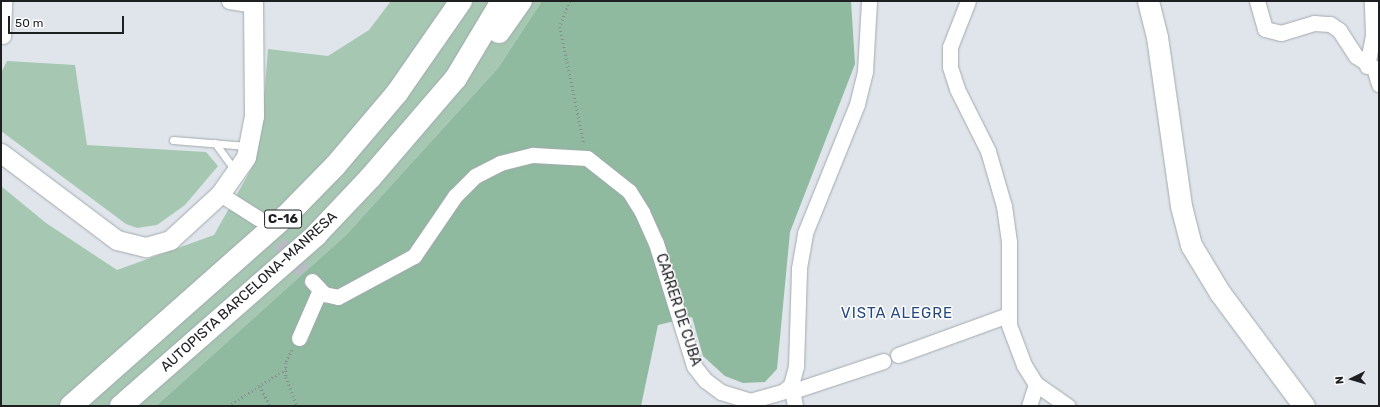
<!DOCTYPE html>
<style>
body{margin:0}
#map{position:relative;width:1380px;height:407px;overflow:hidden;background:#dfe5eb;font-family:Rubik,sans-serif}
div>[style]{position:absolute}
.green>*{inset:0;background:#a6c8b2}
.forest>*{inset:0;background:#8fba9f}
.minor-tunnel>*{height:15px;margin-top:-7.5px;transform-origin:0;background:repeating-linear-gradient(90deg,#b8bdc3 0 15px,transparent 0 23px)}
.path>*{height:2.5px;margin-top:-1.25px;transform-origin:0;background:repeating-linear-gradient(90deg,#888d91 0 1px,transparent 0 4px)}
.roads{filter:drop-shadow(0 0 1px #a3a9af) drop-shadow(0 0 1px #a3a9af)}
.service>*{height:7px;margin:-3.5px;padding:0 3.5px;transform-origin:3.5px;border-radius:3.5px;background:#fff}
.minor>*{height:15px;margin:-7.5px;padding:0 7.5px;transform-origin:7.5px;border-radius:7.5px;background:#fff}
.tertiary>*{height:19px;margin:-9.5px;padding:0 9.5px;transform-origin:9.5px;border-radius:9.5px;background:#fff}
.secondary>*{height:21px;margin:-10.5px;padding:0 10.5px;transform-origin:10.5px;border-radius:10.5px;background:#fff}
.motorway>*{height:22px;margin:-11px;padding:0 11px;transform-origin:11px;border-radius:11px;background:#fff}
span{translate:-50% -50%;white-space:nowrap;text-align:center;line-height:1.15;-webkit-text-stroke:3px #fff;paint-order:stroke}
.shield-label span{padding:1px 3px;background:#fff;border:1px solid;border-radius:3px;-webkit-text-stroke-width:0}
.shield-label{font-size:13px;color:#1d1f21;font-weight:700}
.street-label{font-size:14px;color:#1d1f21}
.neighbourhood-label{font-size:15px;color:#24487e;letter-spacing:1px}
.frame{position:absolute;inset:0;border:2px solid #1d1f21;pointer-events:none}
.north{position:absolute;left:1332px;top:359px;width:40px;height:40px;-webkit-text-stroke:3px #fff;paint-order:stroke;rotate:265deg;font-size:11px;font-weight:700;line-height:16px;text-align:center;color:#1d1f21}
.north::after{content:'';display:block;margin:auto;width:14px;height:18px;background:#1d1f21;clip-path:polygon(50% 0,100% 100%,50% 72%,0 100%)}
.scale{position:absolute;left:8px;top:16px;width:116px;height:18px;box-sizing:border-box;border:2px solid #1d1f21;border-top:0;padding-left:5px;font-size:12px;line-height:14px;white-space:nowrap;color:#1d1f21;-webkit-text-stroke:3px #fff;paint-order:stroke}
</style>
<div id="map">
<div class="green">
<i style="clip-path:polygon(391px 1px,542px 1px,498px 68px,346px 235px,156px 406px,1px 406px,1px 186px,46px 223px,117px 270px,214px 235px,254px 164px,261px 134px,268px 49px,328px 56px,369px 30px)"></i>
<i style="clip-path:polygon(7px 61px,75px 65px,87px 145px,206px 152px,218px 166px,185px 205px,157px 225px,137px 228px,126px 224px,1px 131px,1px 73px)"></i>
</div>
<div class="forest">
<i style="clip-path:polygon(542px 1px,851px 1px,855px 64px,790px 232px,777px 369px,765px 382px,743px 383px,725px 376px,703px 356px,692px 317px,658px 325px,641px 406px,156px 406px,346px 235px,498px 68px)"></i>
</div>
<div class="minor-tunnel">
<i style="left:264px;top:225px;width:74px;rotate:49.4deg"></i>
</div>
<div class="path">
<i style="left:570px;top:1px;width:28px;rotate:111deg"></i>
<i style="left:560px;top:27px;width:119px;rotate:78.4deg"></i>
<i style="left:292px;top:350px;width:14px;rotate:115deg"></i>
<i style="left:286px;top:363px;width:14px;rotate:90deg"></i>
<i style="left:286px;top:377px;width:31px;rotate:69deg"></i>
<i style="left:260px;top:386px;width:22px;rotate:63deg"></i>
<i style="left:228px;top:406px;width:69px;rotate:-32.5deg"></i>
</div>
<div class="roads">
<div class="service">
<i style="left:173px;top:140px;width:74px;rotate:4.6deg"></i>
<i style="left:215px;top:143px;width:34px;rotate:54deg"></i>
</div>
<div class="minor">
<i style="left:229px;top:1px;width:24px;rotate:9deg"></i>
<i style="left:968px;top:1px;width:49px;rotate:111.4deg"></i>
<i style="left:950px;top:47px;width:20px;rotate:90deg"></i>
<i style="left:950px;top:67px;width:23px;rotate:72deg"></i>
<i style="left:957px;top:89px;width:69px;rotate:63.4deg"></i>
<i style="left:988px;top:151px;width:57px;rotate:73.8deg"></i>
<i style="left:1004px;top:206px;width:36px;rotate:82deg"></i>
<i style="left:1009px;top:242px;width:83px;rotate:90deg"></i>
<i style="left:1009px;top:325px;width:43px;rotate:69.4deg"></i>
<i style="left:1024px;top:365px;width:22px;rotate:58deg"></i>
<i style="left:1036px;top:384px;width:39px;rotate:35deg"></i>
<i style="left:1257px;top:1px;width:29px;rotate:74deg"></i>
<i style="left:1265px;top:29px;width:16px;rotate:14deg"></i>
<i style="left:1281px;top:33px;width:34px;rotate:-17deg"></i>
<i style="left:1314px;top:23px;width:16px;rotate:4deg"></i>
<i style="left:1330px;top:24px;width:11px;rotate:34deg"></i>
<i style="left:1339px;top:30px;width:31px;rotate:57deg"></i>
<i style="left:1356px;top:56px;width:27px;rotate:33deg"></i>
<i style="left:3px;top:36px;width:35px;rotate:-88deg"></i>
<i style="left:1367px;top:66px;width:32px;rotate:-79deg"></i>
<i style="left:1373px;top:35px;width:34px;rotate:-92deg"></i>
<i style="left:1375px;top:71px;width:14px;rotate:73deg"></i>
<i style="left:220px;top:194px;width:45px;rotate:32.3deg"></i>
<i style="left:312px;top:281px;width:18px;rotate:47deg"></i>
<i style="left:324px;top:294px;width:14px;rotate:12deg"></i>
<i style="left:338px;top:297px;width:86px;rotate:-28.3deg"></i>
<i style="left:414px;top:256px;width:73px;rotate:-55.7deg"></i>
<i style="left:455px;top:196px;width:28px;rotate:-45deg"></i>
<i style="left:475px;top:176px;width:28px;rotate:-27deg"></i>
<i style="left:500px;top:163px;width:34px;rotate:-14deg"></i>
<i style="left:533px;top:155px;width:54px;rotate:3.2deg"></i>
<i style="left:587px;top:158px;width:53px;rotate:38.2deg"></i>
<i style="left:629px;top:191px;width:25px;rotate:58deg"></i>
<i style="left:642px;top:212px;width:34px;rotate:66deg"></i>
<i style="left:656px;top:243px;width:129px;rotate:72.8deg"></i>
<i style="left:694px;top:366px;width:18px;rotate:52deg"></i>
<i style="left:705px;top:380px;width:20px;rotate:37deg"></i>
<i style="left:721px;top:392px;width:30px;rotate:17deg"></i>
<i style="left:750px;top:401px;width:35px;rotate:-16deg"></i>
<i style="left:784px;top:391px;width:9px;rotate:-41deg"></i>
<i style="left:791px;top:385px;width:20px;rotate:-75deg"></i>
<i style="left:796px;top:366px;width:98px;rotate:-88.2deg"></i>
<i style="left:799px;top:268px;width:36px;rotate:-80deg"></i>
<i style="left:805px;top:233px;width:139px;rotate:-68deg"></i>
<i style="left:857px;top:104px;width:34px;rotate:-76deg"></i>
<i style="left:865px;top:71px;width:70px;rotate:-86.7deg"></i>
<i style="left:299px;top:338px;width:52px;rotate:-66.4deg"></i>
<i style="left:898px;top:355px;width:117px;rotate:-20deg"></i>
<i style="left:791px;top:385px;width:21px;rotate:79deg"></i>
<i style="left:793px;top:391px;width:95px;rotate:-18.4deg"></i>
<i style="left:1029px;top:406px;width:23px;rotate:-72deg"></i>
</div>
<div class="tertiary">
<i style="left:1px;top:153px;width:145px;rotate:36.9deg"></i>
<i style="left:117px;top:240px;width:30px;rotate:14deg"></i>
<i style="left:146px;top:247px;width:25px;rotate:-16deg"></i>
<i style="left:170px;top:240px;width:68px;rotate:-42.6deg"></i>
<i style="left:220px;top:194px;width:45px;rotate:-54.9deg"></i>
<i style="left:246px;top:157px;width:42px;rotate:-79deg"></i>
<i style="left:254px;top:116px;width:115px;rotate:-90.5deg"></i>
</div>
<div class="secondary">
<i style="left:1148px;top:1px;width:37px;rotate:76deg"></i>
<i style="left:1157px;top:37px;width:171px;rotate:81.9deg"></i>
<i style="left:1181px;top:206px;width:40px;rotate:75.6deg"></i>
<i style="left:1191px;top:245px;width:56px;rotate:58.9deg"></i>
<i style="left:1220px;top:293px;width:141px;rotate:53.4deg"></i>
</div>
<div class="motorway">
<i style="left:499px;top:32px;width:38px;rotate:-55deg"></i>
<i style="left:71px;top:406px;width:287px;rotate:-41.5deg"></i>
<i style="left:286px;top:216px;width:70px;rotate:-45.6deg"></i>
<i style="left:335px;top:166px;width:96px;rotate:-49.7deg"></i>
<i style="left:397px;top:93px;width:112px;rotate:-55.2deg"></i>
<i style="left:121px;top:406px;width:259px;rotate:-41.2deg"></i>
<i style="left:316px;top:235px;width:79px;rotate:-46.5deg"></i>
<i style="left:370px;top:178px;width:132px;rotate:-49.3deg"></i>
<i style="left:456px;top:78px;width:90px;rotate:-59.1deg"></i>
</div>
</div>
<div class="shield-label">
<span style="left:283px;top:219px">C-16</span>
</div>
<div class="street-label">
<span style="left:249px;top:292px;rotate:-42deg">AUTOPISTA BARCELONA-MANRESA</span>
<span style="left:678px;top:310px;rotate:72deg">CARRER DE CUBA</span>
</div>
<div class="neighbourhood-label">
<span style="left:897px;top:314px">VISTA ALEGRE</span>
</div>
<div class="frame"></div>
<div class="north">N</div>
<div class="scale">50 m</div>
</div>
